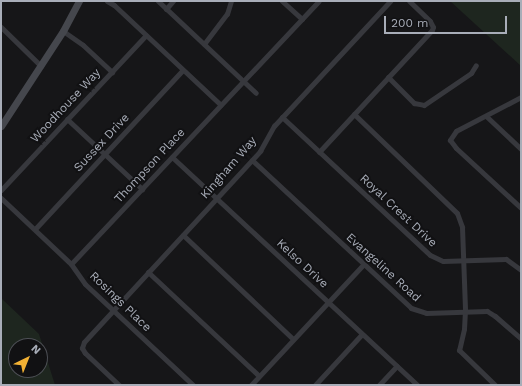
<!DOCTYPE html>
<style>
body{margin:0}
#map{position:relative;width:522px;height:386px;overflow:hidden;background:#161618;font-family:"Work Sans",sans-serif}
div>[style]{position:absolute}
.green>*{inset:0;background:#1e261f}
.street>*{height:5px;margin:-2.5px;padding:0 2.5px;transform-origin:2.5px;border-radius:2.5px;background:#37383d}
.secondary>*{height:7px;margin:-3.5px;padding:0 3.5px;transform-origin:3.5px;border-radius:3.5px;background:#45474d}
span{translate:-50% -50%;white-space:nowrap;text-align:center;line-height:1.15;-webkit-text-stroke:4px #111113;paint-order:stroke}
.street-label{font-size:12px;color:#a8adb8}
.frame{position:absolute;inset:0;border:2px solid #a8adb8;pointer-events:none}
.north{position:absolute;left:8px;top:338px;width:40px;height:40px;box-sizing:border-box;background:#111113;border:1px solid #4d4f55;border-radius:50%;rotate:43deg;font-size:11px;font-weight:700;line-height:16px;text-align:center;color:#a8adb8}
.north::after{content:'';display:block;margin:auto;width:14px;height:18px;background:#f2b134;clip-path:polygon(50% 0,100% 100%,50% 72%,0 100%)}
.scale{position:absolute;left:384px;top:16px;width:123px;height:18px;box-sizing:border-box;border:2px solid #a8adb8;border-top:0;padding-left:5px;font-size:12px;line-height:14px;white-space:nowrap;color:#a8adb8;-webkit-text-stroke:3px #111113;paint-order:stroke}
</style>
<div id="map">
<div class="green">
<i style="clip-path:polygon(450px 1px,521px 1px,521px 66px)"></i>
<i style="clip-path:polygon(evenodd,1px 298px,39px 334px,55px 385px,1px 385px,1px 298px,16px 346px,40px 346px,40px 370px,16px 370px,16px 346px)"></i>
</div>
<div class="street">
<i style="left:107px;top:1px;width:8px;rotate:30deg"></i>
<i style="left:114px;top:5px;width:146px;rotate:43.1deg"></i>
<i style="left:158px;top:1px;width:134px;rotate:43.2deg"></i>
<i style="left:282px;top:1px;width:27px;rotate:42deg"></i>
<i style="left:166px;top:9px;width:11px;rotate:-49deg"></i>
<i style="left:1px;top:27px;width:56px;rotate:44.3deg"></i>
<i style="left:63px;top:31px;width:24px;rotate:35deg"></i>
<i style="left:83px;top:45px;width:40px;rotate:43deg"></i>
<i style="left:204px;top:44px;width:38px;rotate:-53deg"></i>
<i style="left:227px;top:14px;width:14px;rotate:-73deg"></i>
<i style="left:388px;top:77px;width:37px;rotate:45deg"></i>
<i style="left:414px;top:103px;width:10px;rotate:11deg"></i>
<i style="left:424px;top:105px;width:57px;rotate:-34.2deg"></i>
<i style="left:471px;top:73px;width:9px;rotate:-58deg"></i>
<i style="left:521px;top:97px;width:73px;rotate:152.4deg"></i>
<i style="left:456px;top:131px;width:11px;rotate:124deg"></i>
<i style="left:450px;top:140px;width:10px;rotate:53deg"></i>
<i style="left:456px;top:148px;width:88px;rotate:42.7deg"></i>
<i style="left:354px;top:114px;width:143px;rotate:43.9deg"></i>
<i style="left:457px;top:213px;width:15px;rotate:70deg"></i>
<i style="left:462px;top:227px;width:83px;rotate:87.9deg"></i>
<i style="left:465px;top:310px;width:19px;rotate:93deg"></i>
<i style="left:464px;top:329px;width:22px;rotate:103deg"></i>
<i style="left:459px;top:350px;width:50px;rotate:44.2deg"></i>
<i style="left:486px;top:116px;width:48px;rotate:43.3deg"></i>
<i style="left:282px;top:117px;width:202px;rotate:43deg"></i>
<i style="left:430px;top:255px;width:14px;rotate:25deg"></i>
<i style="left:443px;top:261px;width:63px;rotate:-1.8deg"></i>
<i style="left:506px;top:259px;width:19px;rotate:36deg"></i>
<i style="left:67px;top:119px;width:103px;rotate:43deg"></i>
<i style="left:319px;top:152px;width:166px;rotate:-47.2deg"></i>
<i style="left:432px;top:30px;width:3px;rotate:-72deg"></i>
<i style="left:433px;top:27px;width:7px;rotate:-117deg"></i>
<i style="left:430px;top:21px;width:29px;rotate:-136deg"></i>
<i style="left:172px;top:157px;width:335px;rotate:42.9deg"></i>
<i style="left:252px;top:160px;width:217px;rotate:42.9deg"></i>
<i style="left:411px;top:308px;width:16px;rotate:18deg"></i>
<i style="left:426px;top:313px;width:61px;rotate:-1.9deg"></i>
<i style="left:487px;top:311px;width:9px;rotate:32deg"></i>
<i style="left:495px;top:316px;width:35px;rotate:41deg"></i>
<i style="left:1px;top:190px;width:212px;rotate:-46.9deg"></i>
<i style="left:1px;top:198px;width:96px;rotate:43.3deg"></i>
<i style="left:71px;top:264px;width:24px;rotate:55deg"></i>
<i style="left:85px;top:284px;width:148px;rotate:43.1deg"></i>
<i style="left:35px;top:229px;width:217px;rotate:-47.1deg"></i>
<i style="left:183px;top:235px;width:151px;rotate:43.4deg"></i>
<i style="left:71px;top:264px;width:361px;rotate:-46.7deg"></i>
<i style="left:148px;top:272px;width:152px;rotate:43.1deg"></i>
<i style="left:119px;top:385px;width:47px;rotate:-136.7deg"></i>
<i style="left:85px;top:353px;width:6px;rotate:-121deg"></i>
<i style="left:82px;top:348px;width:6px;rotate:-72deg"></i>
<i style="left:84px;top:342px;width:260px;rotate:-47.3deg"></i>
<i style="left:260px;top:151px;width:29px;rotate:-61deg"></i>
<i style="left:274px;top:126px;width:171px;rotate:-47.1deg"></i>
<i style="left:251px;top:385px;width:164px;rotate:-47deg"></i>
<i style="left:315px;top:385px;width:69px;rotate:-47.3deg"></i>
<i style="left:379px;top:385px;width:26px;rotate:-47deg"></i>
</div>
<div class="secondary">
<i style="left:1px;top:126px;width:113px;rotate:-56.9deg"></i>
<i style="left:63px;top:31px;width:34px;rotate:-62deg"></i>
</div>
<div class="street-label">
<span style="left:66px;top:106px;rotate:-47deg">Woodhouse Way</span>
<span style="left:102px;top:143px;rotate:-47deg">Sussex Drive</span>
<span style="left:150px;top:166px;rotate:-47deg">Thompson Place</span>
<span style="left:229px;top:168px;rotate:-49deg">Kingham Way</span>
<span style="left:398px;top:211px;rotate:43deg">Royal Crest Drive</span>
<span style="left:302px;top:264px;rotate:43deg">Kelso Drive</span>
<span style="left:383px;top:268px;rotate:42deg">Evangeline Road</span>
<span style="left:120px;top:302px;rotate:44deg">Rosings Place</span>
</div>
<div class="frame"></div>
<div class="north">N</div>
<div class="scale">200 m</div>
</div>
